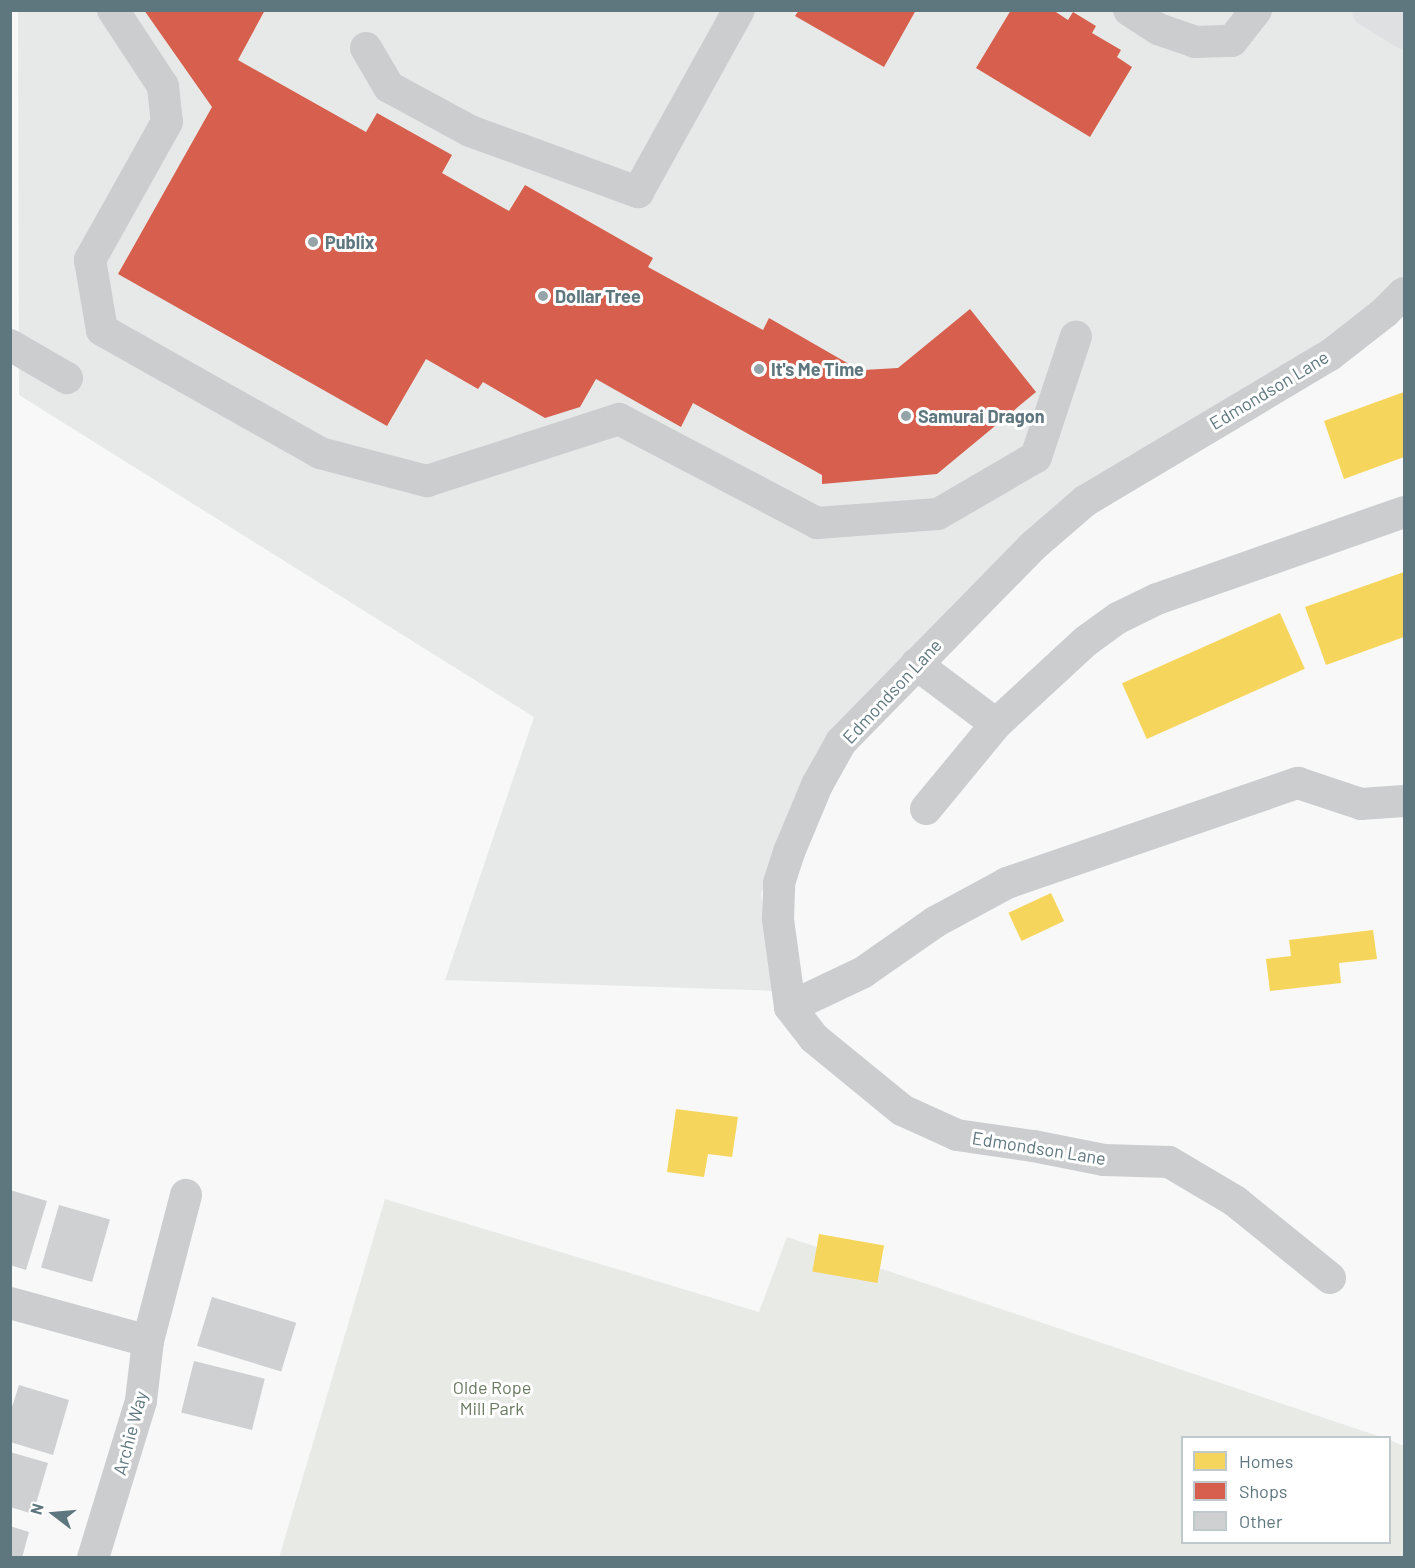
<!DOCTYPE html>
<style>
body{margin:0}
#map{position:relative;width:1415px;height:1568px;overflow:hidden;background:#f8f8f8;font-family:Barlow,sans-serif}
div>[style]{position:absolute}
.built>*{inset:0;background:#e6e9e8}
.green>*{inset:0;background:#e8eae5}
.homes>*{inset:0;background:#f6d55c;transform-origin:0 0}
.shops>*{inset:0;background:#d6604d}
.building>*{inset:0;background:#ced0d1;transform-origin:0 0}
.minor>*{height:32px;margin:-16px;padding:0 16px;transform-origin:16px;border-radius:16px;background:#cbcdce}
.major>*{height:33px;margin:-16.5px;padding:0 16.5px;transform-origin:16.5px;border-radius:16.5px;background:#dfe0e1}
.dots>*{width:16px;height:16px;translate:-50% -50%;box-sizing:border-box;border:3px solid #fff;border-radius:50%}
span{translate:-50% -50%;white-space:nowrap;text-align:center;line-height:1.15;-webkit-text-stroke:6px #fff;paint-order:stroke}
.poi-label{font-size:18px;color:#5e767e;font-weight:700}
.left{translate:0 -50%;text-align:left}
.street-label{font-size:18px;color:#5e767e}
.park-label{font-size:18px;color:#6b7a62}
.frame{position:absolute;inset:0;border:12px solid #5e767e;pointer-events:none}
.legend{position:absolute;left:1181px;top:1436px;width:210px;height:108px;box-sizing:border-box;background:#fff;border:2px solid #bfc8cb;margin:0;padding:8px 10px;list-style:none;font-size:18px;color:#5e767e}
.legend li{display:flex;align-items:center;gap:12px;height:30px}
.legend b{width:30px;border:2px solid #bfc8cb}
.north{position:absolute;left:24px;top:1484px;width:60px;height:60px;-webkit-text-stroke:4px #fff;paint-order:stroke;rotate:286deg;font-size:16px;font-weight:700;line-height:24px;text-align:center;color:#5e767e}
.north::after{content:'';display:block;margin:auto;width:21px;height:27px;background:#5e767e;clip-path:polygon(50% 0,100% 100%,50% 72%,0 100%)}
</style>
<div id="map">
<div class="built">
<i style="clip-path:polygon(18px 11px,1404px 11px,1404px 277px,1270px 381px,955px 610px,794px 808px,761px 894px,776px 991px,445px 980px,534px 717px,19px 395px)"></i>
</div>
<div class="green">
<i style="clip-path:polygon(385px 1199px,759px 1312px,787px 1237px,1381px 1437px,1182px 1438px,1182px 1542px,1390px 1542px,1390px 1440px,1404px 1446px,1404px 1557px,279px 1558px)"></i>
</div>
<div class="homes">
<i style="clip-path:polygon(1404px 392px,1404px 457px,1344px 479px,1324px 421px)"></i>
<i style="clip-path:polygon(1404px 572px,1404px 637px,1326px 665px,1305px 607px)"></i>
<i style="left:1280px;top:613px;width:61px;height:173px;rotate:66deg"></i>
<i style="left:1051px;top:893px;width:31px;height:47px;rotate:65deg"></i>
<i style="clip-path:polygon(1373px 930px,1377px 959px,1339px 963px,1341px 983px,1270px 991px,1266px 959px,1291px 956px,1289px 940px)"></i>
<i style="clip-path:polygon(676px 1109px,738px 1117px,732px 1157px,708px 1154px,704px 1177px,667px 1172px)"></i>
<i style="left:819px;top:1234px;width:66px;height:38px;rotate:10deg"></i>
</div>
<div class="shops">
<i style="clip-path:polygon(144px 10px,265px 10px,238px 60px,366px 132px,377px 113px,452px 155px,442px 173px,509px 211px,525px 185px,653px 258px,648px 267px,763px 330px,769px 318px,849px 364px,846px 371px,898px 368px,970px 309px,1036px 392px,937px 474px,822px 484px,822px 475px,693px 403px,681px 427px,596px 379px,580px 407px,545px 418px,483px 382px,478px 389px,426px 359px,387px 426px,118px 274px,212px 107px)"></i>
<i style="clip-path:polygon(799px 10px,916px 10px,884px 67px,795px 16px)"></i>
<i style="clip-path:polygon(1011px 10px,1053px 10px,1068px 20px,1073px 12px,1096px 26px,1092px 33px,1121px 50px,1117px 57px,1132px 67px,1090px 137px,976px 68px)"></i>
</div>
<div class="building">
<i style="clip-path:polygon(10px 1190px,47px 1201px,26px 1270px,10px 1265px)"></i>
<i style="left:59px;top:1205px;width:53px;height:65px;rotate:16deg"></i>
<i style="left:212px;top:1297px;width:88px;height:51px;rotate:17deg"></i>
<i style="left:194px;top:1361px;width:73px;height:53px;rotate:14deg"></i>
<i style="clip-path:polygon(19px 1385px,69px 1400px,53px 1455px,10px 1442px,10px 1413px)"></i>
<i style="clip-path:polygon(10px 1452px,48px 1463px,33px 1514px,10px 1507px)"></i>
<i style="clip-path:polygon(10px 1526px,29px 1532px,22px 1558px,10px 1558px)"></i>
</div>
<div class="minor">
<i style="left:113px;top:10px;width:91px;rotate:56.7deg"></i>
<i style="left:163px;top:86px;width:36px;rotate:84deg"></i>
<i style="left:167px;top:122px;width:158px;rotate:119.2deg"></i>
<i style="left:90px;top:260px;width:71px;rotate:80.3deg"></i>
<i style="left:102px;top:330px;width:250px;rotate:29.4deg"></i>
<i style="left:320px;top:453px;width:111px;rotate:14.7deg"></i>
<i style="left:427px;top:481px;width:202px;rotate:-17.9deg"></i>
<i style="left:619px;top:419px;width:224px;rotate:27.7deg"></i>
<i style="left:817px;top:523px;width:121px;rotate:-4.3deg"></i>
<i style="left:938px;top:514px;width:113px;rotate:-30.2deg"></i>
<i style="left:1036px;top:457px;width:127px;rotate:-71.7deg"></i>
<i style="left:1129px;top:10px;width:35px;rotate:33deg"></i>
<i style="left:1158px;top:29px;width:39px;rotate:19deg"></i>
<i style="left:1195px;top:42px;width:37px;rotate:-2deg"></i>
<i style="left:1232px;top:41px;width:39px;rotate:-52deg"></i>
<i style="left:366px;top:48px;width:45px;rotate:59.5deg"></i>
<i style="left:389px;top:87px;width:92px;rotate:28.5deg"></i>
<i style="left:470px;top:131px;width:179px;rotate:20deg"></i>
<i style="left:638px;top:192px;width:208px;rotate:-61deg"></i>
<i style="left:10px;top:345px;width:66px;rotate:30.1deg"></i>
<i style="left:916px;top:664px;width:100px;rotate:36.9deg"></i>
<i style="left:996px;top:724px;width:122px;rotate:-42.7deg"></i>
<i style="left:1086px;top:641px;width:39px;rotate:-36deg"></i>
<i style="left:1118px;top:618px;width:43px;rotate:-26deg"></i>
<i style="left:1157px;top:599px;width:262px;rotate:-19.4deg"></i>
<i style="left:926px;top:809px;width:110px;rotate:-50.5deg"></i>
<i style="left:790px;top:1007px;width:80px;rotate:-25.3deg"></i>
<i style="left:862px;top:973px;width:89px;rotate:-34.9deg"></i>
<i style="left:935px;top:922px;width:82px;rotate:-28.4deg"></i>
<i style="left:1007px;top:883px;width:308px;rotate:-19deg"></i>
<i style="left:1298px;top:783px;width:66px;rotate:18.4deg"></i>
<i style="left:1361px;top:804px;width:43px;rotate:-4deg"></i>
<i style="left:1330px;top:1278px;width:122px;rotate:-141deg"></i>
<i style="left:1235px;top:1201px;width:77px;rotate:-149.4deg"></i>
<i style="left:1169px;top:1162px;width:65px;rotate:-178.2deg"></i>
<i style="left:1104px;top:1160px;width:72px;rotate:-168.8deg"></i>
<i style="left:1033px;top:1146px;width:77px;rotate:-171.8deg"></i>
<i style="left:957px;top:1135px;width:60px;rotate:-155.6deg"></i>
<i style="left:902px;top:1110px;width:114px;rotate:-140.7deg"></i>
<i style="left:814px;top:1038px;width:39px;rotate:-128deg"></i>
<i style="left:790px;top:1007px;width:89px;rotate:-97.8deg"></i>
<i style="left:778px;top:919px;width:36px;rotate:-88deg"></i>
<i style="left:779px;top:883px;width:33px;rotate:-72deg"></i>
<i style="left:789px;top:852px;width:73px;rotate:-67.3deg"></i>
<i style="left:817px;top:785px;width:49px;rotate:-60.8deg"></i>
<i style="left:841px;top:742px;width:274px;rotate:-45.6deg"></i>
<i style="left:1033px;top:546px;width:69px;rotate:-40.9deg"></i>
<i style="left:1085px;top:501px;width:285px;rotate:-30.8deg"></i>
<i style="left:1330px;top:355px;width:70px;rotate:-38deg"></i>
<i style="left:1385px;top:312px;width:27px;rotate:-45deg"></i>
<i style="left:10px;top:1303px;width:143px;rotate:15.4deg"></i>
<i style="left:148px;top:1341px;width:60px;rotate:96.7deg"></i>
<i style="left:141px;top:1401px;width:164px;rotate:107deg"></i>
<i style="left:148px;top:1341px;width:151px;rotate:-75.4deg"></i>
</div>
<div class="major">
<i style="left:1368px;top:10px;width:42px;rotate:31.4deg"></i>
</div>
<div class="dots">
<i style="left:313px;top:242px;background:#94a4a9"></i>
<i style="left:543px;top:296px;background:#94a4a9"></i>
<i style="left:759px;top:369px;background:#94a4a9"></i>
<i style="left:906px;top:416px;background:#94a4a9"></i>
</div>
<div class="poi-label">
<span class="left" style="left:325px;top:242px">Publix</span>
<span class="left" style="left:555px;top:296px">Dollar Tree</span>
<span class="left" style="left:771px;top:369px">It's Me Time</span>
<span class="left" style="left:918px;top:416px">Samurai Dragon</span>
</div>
<div class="street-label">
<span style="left:1269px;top:390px;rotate:-31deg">Edmondson Lane</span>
<span style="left:892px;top:691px;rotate:-47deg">Edmondson Lane</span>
<span style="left:1039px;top:1148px;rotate:9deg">Edmondson Lane</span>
<span style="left:130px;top:1433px;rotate:-75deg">Archie Way</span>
</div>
<div class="park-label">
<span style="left:492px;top:1398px">Olde Rope<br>Mill Park</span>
</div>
<div class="frame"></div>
<ul class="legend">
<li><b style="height:16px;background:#f6d55c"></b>Homes</li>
<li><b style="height:16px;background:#d6604d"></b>Shops</li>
<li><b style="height:16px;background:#ced0d1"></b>Other</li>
</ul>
<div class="north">N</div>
</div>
